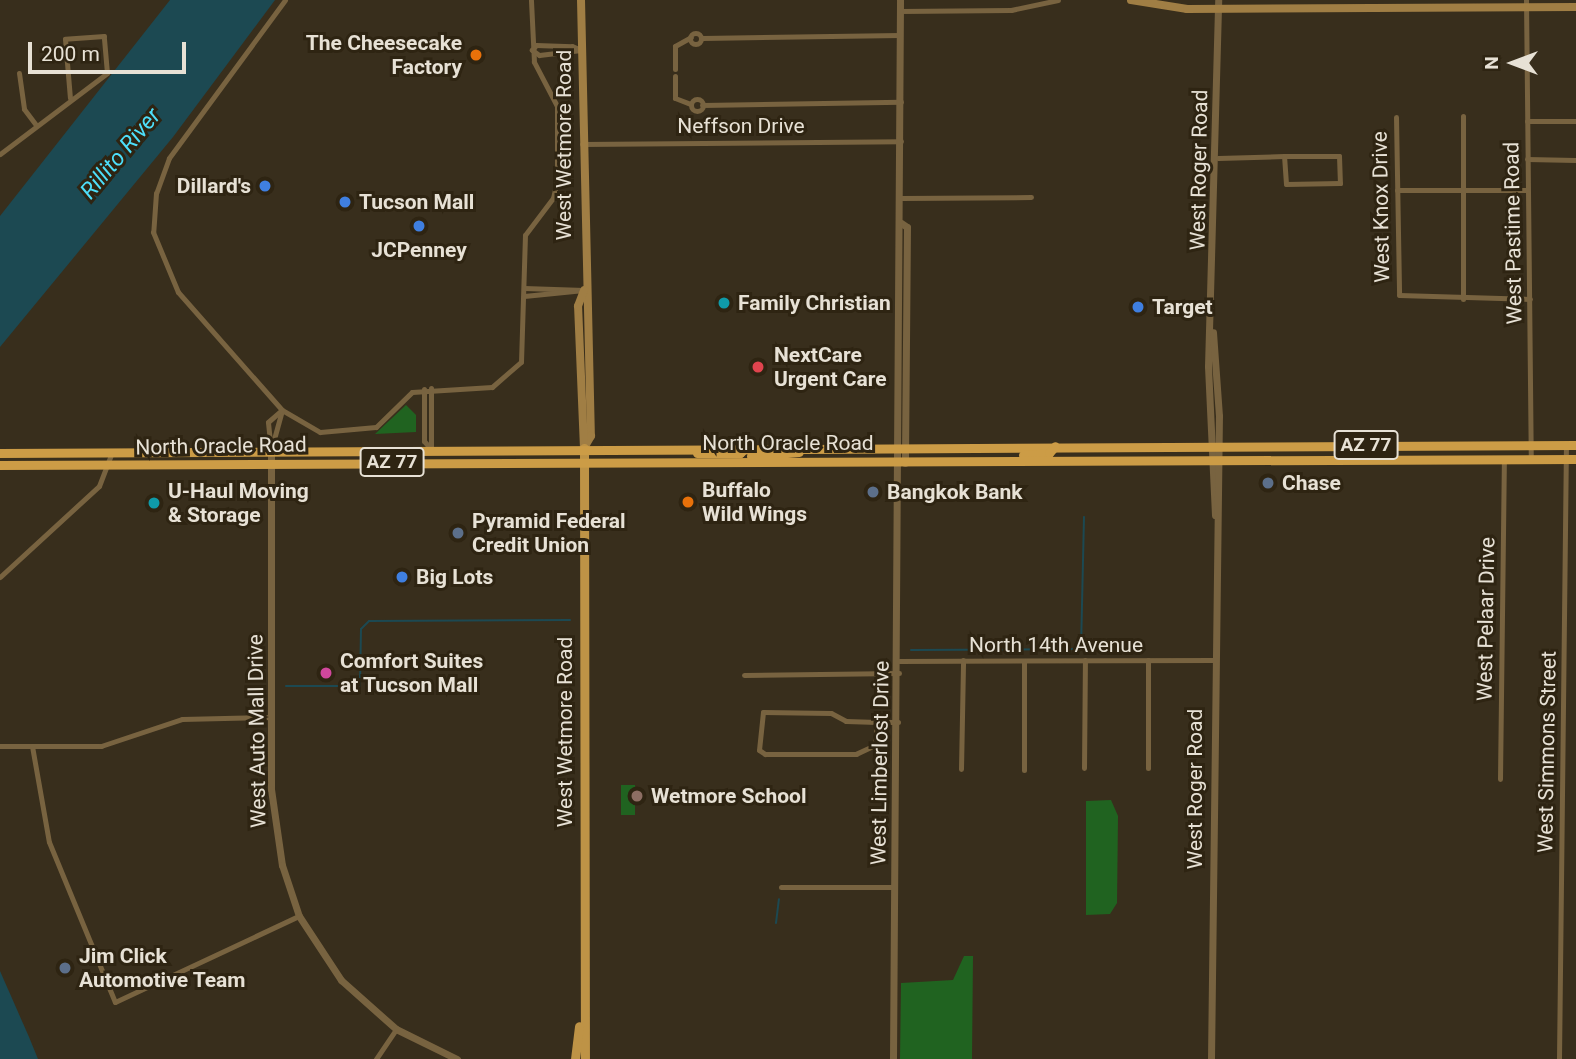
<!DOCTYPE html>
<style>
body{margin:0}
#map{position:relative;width:1576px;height:1059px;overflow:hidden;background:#382e1c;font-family:Roboto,sans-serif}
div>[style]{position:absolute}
.green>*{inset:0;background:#206320;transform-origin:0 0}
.water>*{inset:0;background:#1c4952}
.stream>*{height:2px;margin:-1px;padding:0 1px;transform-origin:1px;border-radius:1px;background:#1c4952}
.minor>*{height:5px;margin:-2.5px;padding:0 2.5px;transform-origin:2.5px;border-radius:2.5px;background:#786340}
.minor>.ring{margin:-2.5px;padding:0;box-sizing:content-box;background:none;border:5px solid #786340;border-radius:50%}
.tertiary>*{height:7px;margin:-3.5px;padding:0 3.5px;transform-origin:3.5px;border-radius:3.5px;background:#786340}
.secondary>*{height:8px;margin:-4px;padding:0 4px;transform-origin:4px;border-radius:4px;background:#a07e44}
.primary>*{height:9px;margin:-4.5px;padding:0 4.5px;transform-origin:4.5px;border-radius:4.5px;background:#be9346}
.trunk>*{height:9px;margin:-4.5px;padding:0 4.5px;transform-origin:4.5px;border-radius:4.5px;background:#cc9c46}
.dots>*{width:19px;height:19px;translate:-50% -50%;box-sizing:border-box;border:4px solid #2e2412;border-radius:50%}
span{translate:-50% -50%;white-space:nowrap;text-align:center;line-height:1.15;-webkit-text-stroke:6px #2e2412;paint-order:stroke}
.shield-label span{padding:2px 5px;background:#2e2412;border:2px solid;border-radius:5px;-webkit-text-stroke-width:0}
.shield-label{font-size:19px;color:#e7e1d5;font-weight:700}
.poi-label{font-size:21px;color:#e7e1d5;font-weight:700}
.right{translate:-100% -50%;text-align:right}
.left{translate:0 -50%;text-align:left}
.street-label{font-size:21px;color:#e7e1d5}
.water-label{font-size:23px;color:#4ddef9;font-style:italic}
.north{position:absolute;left:1478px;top:28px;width:70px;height:70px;-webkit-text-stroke:5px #2e2412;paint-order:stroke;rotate:270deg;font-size:19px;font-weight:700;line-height:28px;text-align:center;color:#e7e1d5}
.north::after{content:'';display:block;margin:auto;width:24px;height:32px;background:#e7e1d5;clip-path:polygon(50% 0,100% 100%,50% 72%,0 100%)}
.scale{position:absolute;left:28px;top:42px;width:158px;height:32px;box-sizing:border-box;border:4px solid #e7e1d5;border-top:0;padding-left:9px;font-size:21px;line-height:24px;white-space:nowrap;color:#e7e1d5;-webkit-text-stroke:5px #2e2412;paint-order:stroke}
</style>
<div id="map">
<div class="green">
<i style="clip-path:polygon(406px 405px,416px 415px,416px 432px,375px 434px)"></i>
<i style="left:621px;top:785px;width:14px;height:30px"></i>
<i style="clip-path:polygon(1111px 800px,1118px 816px,1117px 903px,1110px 914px,1086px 915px,1086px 801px)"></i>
<i style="clip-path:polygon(964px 956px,973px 956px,972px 1059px,900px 1059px,901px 983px,953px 980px)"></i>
</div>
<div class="water">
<i style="clip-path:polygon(170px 0,275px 0,173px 137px,0 347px,0 216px)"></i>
<i style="clip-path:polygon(0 971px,29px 1037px,38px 1059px,0 1059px)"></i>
</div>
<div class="stream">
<i style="left:911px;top:650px;width:170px;rotate:-0.3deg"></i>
<i style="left:1081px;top:649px;width:132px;rotate:-88.7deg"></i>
<i style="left:286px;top:686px;width:74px"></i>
<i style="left:360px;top:686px;width:57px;rotate:-89deg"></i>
<i style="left:361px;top:629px;width:11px;rotate:-45deg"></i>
<i style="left:369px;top:621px;width:201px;rotate:-0.3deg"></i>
<i style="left:776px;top:923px;width:24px;rotate:-83deg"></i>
</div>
<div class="minor">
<i style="left:285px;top:0;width:196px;rotate:126.3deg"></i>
<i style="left:169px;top:158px;width:37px;rotate:110deg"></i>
<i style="left:156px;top:193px;width:39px;rotate:94deg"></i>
<i style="left:153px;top:232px;width:65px;rotate:67.4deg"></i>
<i style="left:178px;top:292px;width:157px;rotate:48.6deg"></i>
<i style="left:282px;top:410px;width:44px;rotate:30.1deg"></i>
<i style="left:320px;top:432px;width:56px;rotate:-5.1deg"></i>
<i style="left:376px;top:427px;width:50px;rotate:-44.2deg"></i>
<i style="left:412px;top:392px;width:80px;rotate:-3.6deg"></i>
<i style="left:492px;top:387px;width:38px;rotate:-41deg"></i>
<i style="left:521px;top:362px;width:127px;rotate:-88.2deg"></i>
<i style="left:525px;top:235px;width:46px;rotate:-52.9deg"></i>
<i style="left:553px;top:198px;width:17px;rotate:-77deg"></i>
<i style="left:557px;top:181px;width:75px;rotate:-90deg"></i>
<i style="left:557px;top:106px;width:50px;rotate:-117.6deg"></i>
<i style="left:534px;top:62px;width:62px;rotate:-92.8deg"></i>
<i style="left:1526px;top:0;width:459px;rotate:89.4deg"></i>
<i style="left:900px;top:11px;width:111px;rotate:-0.5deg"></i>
<i style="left:1011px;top:10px;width:48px;rotate:-12deg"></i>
<i class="ring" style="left:690.5px;top:33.5px;width:6px;height:6px"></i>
<i style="left:702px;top:38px;width:198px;rotate:-0.9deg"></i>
<i style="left:536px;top:45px;width:36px;rotate:2deg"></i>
<i style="left:572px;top:46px;width:10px;rotate:24deg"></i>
<i style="left:581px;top:50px;width:42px;rotate:173.2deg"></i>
<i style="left:539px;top:55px;width:9px;rotate:-144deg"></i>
<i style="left:532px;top:50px;width:6px;rotate:-51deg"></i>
<i style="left:675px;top:69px;width:23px;rotate:-90deg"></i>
<i style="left:675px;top:46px;width:18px;rotate:-29deg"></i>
<i style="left:19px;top:73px;width:36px;rotate:82deg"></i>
<i style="left:24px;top:109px;width:20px;rotate:53deg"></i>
<i style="left:675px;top:76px;width:22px;rotate:90deg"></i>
<i style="left:675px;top:98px;width:17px;rotate:21deg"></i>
<i class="ring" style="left:691px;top:99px;width:7px;height:7px"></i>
<i style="left:702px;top:105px;width:199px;rotate:-0.9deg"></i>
<i style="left:1463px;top:116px;width:183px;rotate:90deg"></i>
<i style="left:1396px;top:117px;width:178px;rotate:89deg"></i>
<i style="left:1399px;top:295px;width:131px;rotate:1.7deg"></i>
<i style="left:1527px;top:121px;width:49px"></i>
<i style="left:582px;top:144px;width:319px;rotate:-0.5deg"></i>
<i style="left:0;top:154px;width:134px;rotate:-37.1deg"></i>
<i style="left:107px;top:73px;width:37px;rotate:-95deg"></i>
<i style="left:104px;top:36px;width:39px;rotate:176deg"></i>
<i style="left:65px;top:39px;width:59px;rotate:85.2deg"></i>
<i style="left:1218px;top:158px;width:66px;rotate:-1.7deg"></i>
<i style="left:1284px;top:156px;width:55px"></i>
<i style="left:1339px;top:156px;width:27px;rotate:88deg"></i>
<i style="left:1340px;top:183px;width:54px;rotate:178.9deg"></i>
<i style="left:1286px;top:184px;width:28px;rotate:-94deg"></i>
<i style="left:1527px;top:159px;width:49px;rotate:1.2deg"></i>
<i style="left:1397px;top:190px;width:130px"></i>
<i style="left:901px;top:198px;width:130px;rotate:-0.4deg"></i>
<i style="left:524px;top:288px;width:60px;rotate:1.9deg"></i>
<i style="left:524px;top:296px;width:60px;rotate:-5.7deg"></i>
<i style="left:424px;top:389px;width:52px;rotate:90deg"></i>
<i style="left:424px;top:441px;width:11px;rotate:49deg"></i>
<i style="left:431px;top:449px;width:61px;rotate:-90deg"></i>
<i style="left:271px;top:450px;width:41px;rotate:-74.6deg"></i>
<i style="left:271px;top:451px;width:29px;rotate:-96deg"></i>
<i style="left:268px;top:422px;width:18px;rotate:-41deg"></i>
<i style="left:0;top:577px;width:134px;rotate:-42.6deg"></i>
<i style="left:99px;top:486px;width:36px;rotate:-69deg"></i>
<i style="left:899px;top:661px;width:315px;rotate:-0.2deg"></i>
<i style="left:744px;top:675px;width:155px;rotate:-0.7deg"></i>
<i style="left:763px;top:712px;width:68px;rotate:0.8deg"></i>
<i style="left:831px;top:713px;width:17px;rotate:28deg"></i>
<i style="left:846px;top:721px;width:31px;rotate:2deg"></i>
<i style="left:877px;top:722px;width:23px;rotate:95deg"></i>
<i style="left:875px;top:745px;width:21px;rotate:155deg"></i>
<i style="left:856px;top:754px;width:91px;rotate:180deg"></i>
<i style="left:765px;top:754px;width:7px;rotate:-146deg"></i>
<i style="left:759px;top:750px;width:38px;rotate:-84deg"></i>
<i style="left:877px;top:722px;width:21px"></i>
<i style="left:0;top:746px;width:101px"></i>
<i style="left:101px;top:746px;width:85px;rotate:-18.4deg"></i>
<i style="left:182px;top:719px;width:90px;rotate:-1.3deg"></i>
<i style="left:32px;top:746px;width:97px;rotate:80deg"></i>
<i style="left:49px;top:842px;width:173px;rotate:67.6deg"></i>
<i style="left:115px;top:1002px;width:203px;rotate:-25.1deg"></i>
<i style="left:1084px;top:768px;width:108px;rotate:-89.5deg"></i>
<i style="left:1148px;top:768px;width:108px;rotate:-90deg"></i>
<i style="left:961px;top:769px;width:109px;rotate:-88.9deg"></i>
<i style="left:1024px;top:770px;width:109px;rotate:-90deg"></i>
<i style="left:1500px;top:779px;width:319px;rotate:-89.3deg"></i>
<i style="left:781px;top:887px;width:114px"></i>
<i style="left:376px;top:1059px;width:36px;rotate:-56deg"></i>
<i style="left:1559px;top:1059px;width:614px;rotate:-89.35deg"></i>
</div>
<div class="tertiary">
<i style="left:901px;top:223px;width:7px;rotate:34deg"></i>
<i style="left:907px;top:227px;width:236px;rotate:90.5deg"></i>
<i style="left:271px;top:451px;width:338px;rotate:90deg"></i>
<i style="left:271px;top:789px;width:77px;rotate:81.8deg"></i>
<i style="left:282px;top:865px;width:54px;rotate:71.6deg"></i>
<i style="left:299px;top:916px;width:77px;rotate:56.7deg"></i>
<i style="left:341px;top:980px;width:74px;rotate:41.7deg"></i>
<i style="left:396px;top:1029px;width:68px;rotate:26.2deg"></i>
<i style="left:1215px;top:515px;width:149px;rotate:-92.7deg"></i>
<i style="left:1208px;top:366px;width:366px;rotate:-88.4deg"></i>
<i style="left:893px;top:1059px;width:1059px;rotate:-89.62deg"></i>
<i style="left:1211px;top:1059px;width:643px;rotate:-89.29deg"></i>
<i style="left:1219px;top:416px;width:84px;rotate:-94.1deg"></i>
</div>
<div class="secondary">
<i style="left:581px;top:0;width:436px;rotate:88.7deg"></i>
<i style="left:591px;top:436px;width:14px;rotate:120deg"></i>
<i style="left:1131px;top:0;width:57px;rotate:9.1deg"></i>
<i style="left:1187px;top:9px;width:389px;rotate:-0.3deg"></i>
<i style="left:584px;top:448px;width:142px;rotate:-92.4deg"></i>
<i style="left:578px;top:306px;width:17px;rotate:-69deg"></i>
</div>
<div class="primary">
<i style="left:584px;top:448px;width:611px;rotate:89.91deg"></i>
<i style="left:575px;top:1059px;width:33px;rotate:-83deg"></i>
</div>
<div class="trunk">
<i style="left:0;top:453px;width:1576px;rotate:-0.29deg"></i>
<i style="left:697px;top:453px;width:43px"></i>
<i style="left:740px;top:453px;width:10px;rotate:-45deg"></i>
<i style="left:1023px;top:455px;width:26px;rotate:-4deg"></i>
<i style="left:1049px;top:453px;width:9px;rotate:-49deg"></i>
<i style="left:751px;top:456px;width:48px;rotate:-4.8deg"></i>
<i style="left:0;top:465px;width:1576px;rotate:-0.22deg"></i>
</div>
<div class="dots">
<i style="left:476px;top:55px;background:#e8710a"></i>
<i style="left:265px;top:186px;background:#3f7fe0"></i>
<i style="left:345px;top:202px;background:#3f7fe0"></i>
<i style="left:419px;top:226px;background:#3f7fe0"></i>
<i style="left:724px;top:303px;background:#0f9aa8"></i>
<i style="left:1138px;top:307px;background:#3f7fe0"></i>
<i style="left:758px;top:367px;background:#e0444e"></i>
<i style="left:1268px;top:483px;background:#5c6f8a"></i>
<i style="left:873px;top:492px;background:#5c6f8a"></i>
<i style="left:688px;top:502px;background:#e8710a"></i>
<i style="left:154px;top:503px;background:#0f9aa8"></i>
<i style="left:458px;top:533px;background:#5c6f8a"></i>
<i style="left:402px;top:577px;background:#3f7fe0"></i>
<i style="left:326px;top:673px;background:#d1479c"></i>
<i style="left:637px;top:796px;background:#8d6e63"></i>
<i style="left:65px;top:968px;background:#5c6f8a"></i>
</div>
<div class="shield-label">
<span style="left:1366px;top:445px">AZ 77</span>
<span style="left:392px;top:462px">AZ 77</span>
</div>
<div class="poi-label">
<span class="right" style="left:462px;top:55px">The Cheesecake<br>Factory</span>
<span class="right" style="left:251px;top:186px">Dillard's</span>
<span class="left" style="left:359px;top:202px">Tucson Mall</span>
<span style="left:419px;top:250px">JCPenney</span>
<span class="left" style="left:738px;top:303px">Family Christian</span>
<span class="left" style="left:1152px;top:307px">Target</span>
<span class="left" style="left:774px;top:367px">NextCare<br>Urgent Care</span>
<span class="left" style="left:1282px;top:483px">Chase</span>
<span class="left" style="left:702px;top:502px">Buffalo<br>Wild Wings</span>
<span class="left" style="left:168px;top:503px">U-Haul Moving<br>&amp; Storage</span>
<span class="left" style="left:887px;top:492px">Bangkok Bank</span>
<span class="left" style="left:472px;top:533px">Pyramid Federal<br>Credit Union</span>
<span class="left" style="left:416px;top:577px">Big Lots</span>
<span class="left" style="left:340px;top:673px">Comfort Suites<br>at Tucson Mall</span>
<span class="left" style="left:651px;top:796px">Wetmore School</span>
<span class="left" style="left:79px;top:968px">Jim Click<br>Automotive Team</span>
</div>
<div class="street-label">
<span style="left:741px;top:126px">Neffson Drive</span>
<span style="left:564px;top:145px;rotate:-90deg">West Wetmore Road</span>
<span style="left:1199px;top:170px;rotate:-89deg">West Roger Road</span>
<span style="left:1381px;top:207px;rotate:-91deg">West Knox Drive</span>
<span style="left:1513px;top:233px;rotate:-91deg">West Pastime Road</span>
<span style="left:788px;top:443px">North Oracle Road</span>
<span style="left:221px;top:446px;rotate:-1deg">North Oracle Road</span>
<span style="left:1486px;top:619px;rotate:-89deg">West Pelaar Drive</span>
<span style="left:1056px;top:645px">North 14th Avenue</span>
<span style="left:257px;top:731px;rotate:-91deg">West Auto Mall Drive</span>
<span style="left:565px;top:732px;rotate:-90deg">West Wetmore Road</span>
<span style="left:1547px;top:752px;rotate:-89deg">West Simmons Street</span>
<span style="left:880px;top:763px;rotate:-89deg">West Limberlost Drive</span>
<span style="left:1195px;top:789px;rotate:-90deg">West Roger Road</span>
</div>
<div class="water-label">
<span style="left:121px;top:154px;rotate:-50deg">Rillito River</span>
</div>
<div class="north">N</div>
<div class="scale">200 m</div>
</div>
